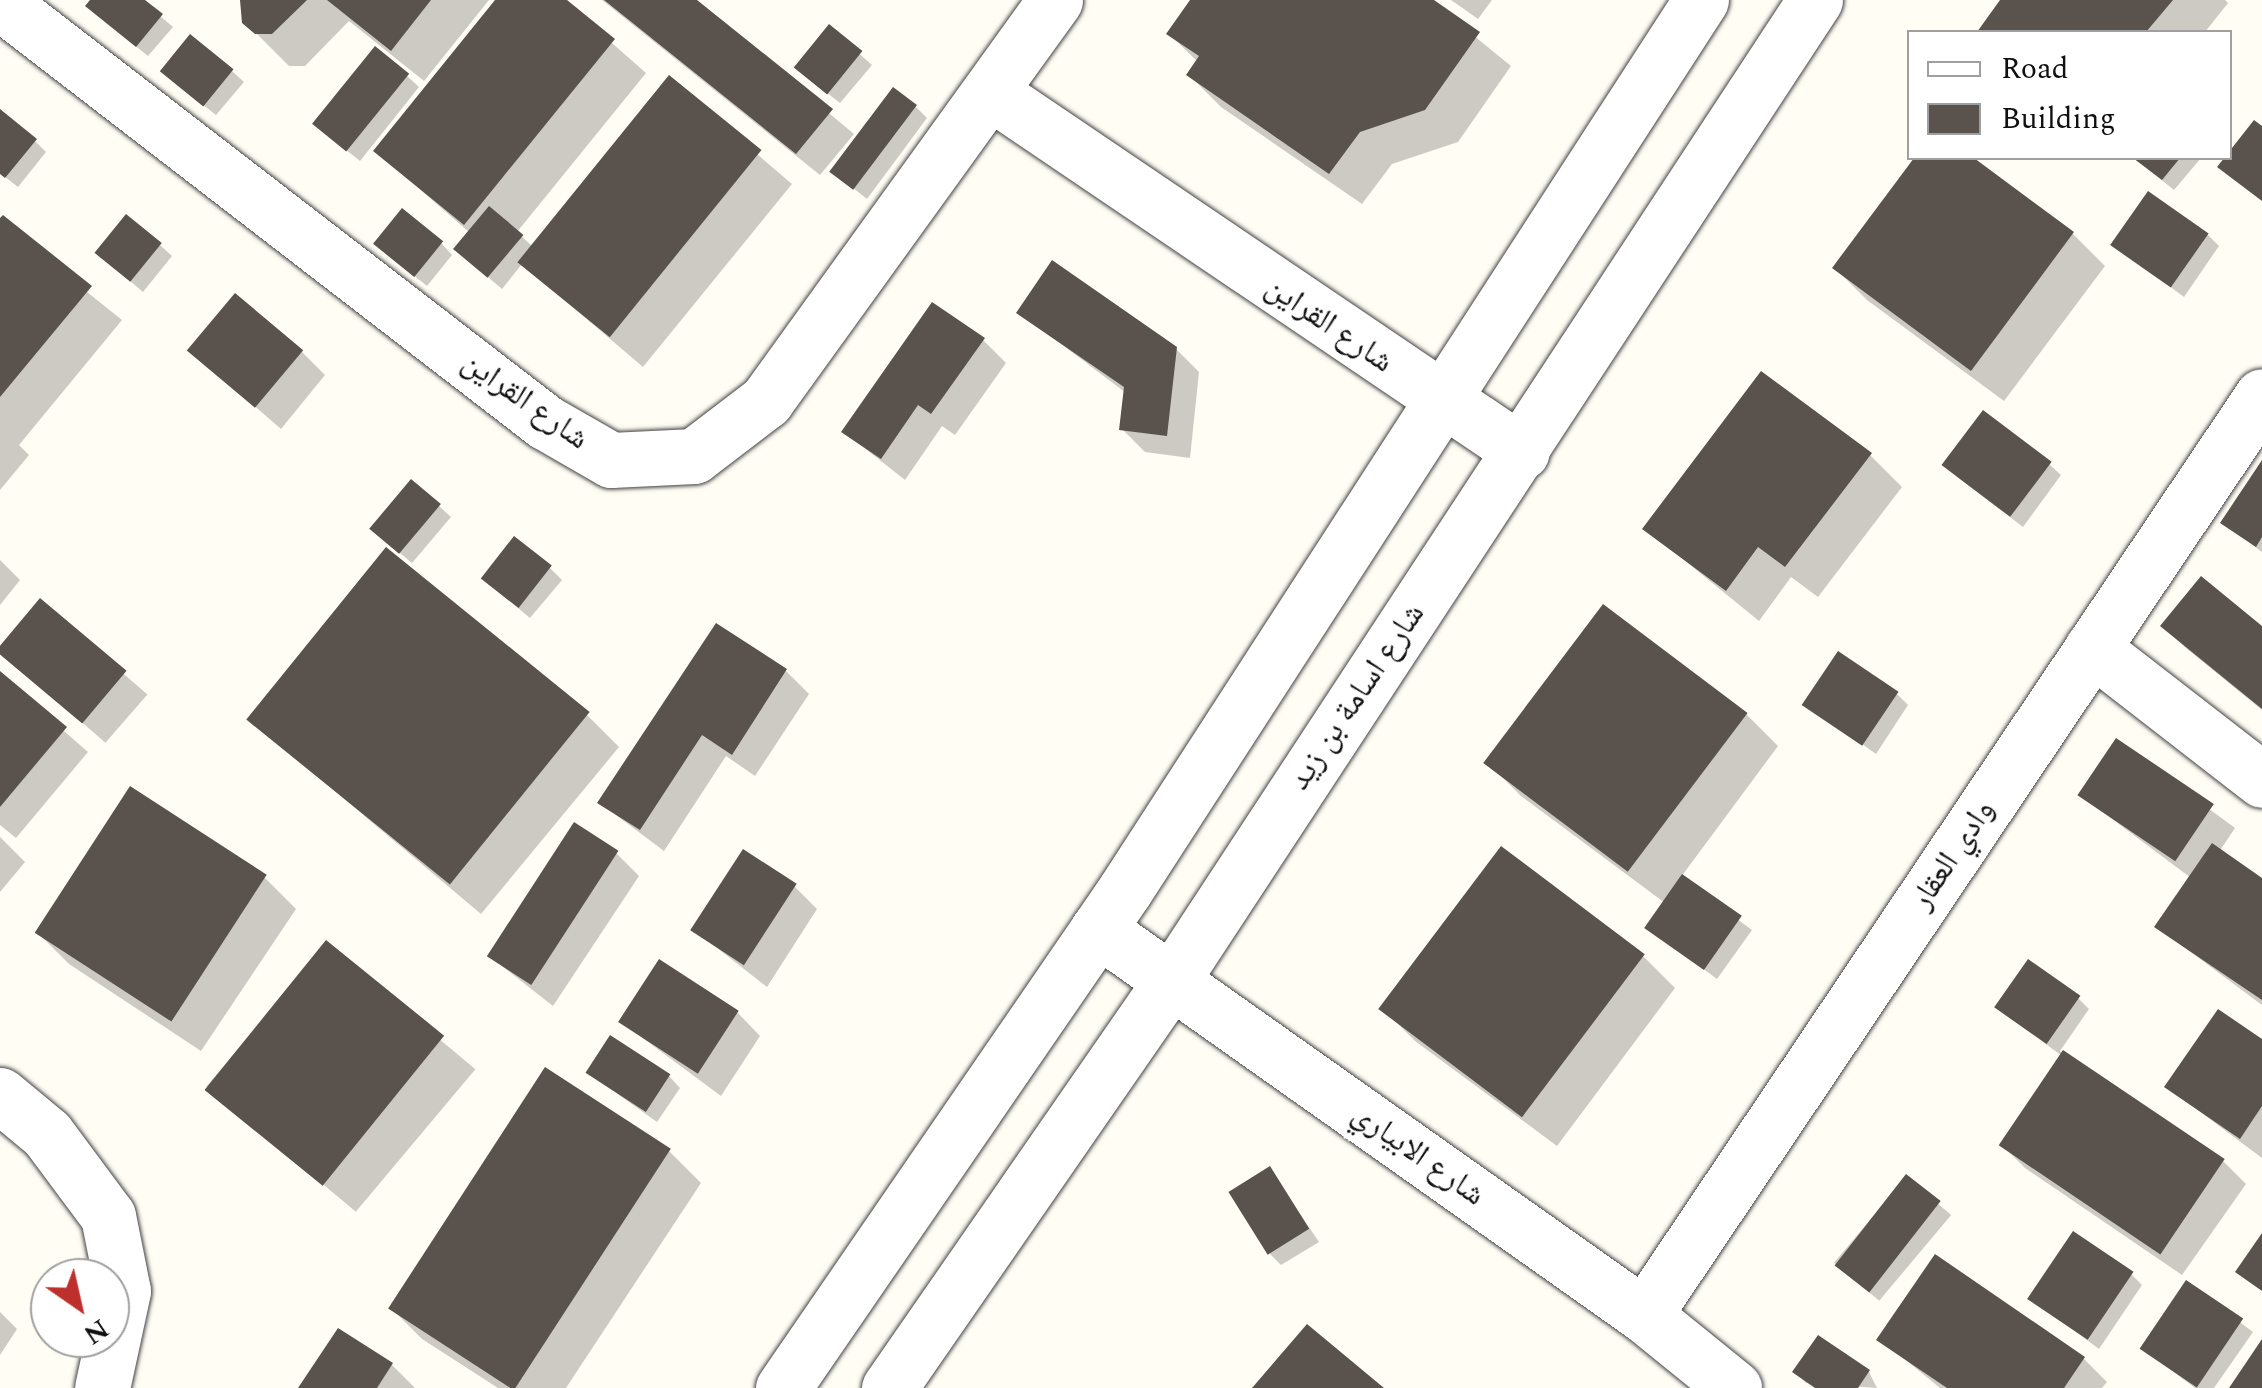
<!DOCTYPE html>
<meta charset="utf-8">
<style>
body{margin:0}
#map{position:relative;width:2262px;height:1388px;overflow:hidden;background:#fffdf4;font-family:Spectral,"Noto Naskh Arabic",serif}
div>[style]{position:absolute}
.shadow>*{inset:0;background:#0003;transform-origin:0 0}
.building>*{inset:0;background:#59524d;transform-origin:0 0}
.roads{filter:drop-shadow(0 0 2px #434343) drop-shadow(0 0 2px #434343)}
.minor>*{height:55px;margin:-27.5px;padding:0 27.5px;transform-origin:27.5px;border-radius:27.5px;background:#fff}
span{translate:-50% -50%;white-space:nowrap;text-align:center;line-height:1.15;-webkit-text-stroke:10px #fff;paint-order:stroke}
.street-label{font-size:32px;color:#101010}
.legend{position:absolute;left:1907px;top:30px;width:325px;height:130px;box-sizing:border-box;background:#fff;border:2px solid #9f9f9f;margin:0;padding:12px 18px;list-style:none;font-size:30px;color:#101010}
.legend li{display:flex;align-items:center;gap:20px;height:50px}
.legend b{width:50px;border:2px solid #9f9f9f}
.north{position:absolute;left:30px;top:1258px;width:100px;height:100px;box-sizing:border-box;background:#fff;border:2px solid #9f9f9f;border-radius:50%;rotate:146deg;font-size:28px;font-weight:700;line-height:40px;text-align:center;color:#101010}
.north::after{content:'';display:block;margin:auto;width:35px;height:45px;background:#bd302c;clip-path:polygon(50% 0,100% 100%,50% 72%,0 100%)}
</style>
<div id="map">
<div class="shadow">
<i style="clip-path:polygon(93px 0,141px 0,173px 27px,148px 56px,100px 17px)"></i>
<i style="clip-path:polygon(245px 0,489px 0,424px 81px,349px 21px,305px 66px,289px 66px,244px 21px)"></i>
<i style="clip-path:polygon(499px 0,563px 0,646px 73px,517px 232px,533px 247px,669px 79px,792px 184px,643px 367px,522px 264px,502px 289px,468px 260px,470px 233px,376px 151px)"></i>
<i style="clip-path:polygon(602px 0,693px 0,854px 134px,820px 175px)"></i>
<i style="clip-path:polygon(1193px 0,1430px 0,1511px 66px,1458px 142px,1392px 164px,1362px 204px,1221px 107px,1189px 75px,1198px 62px,1169px 34px)"></i>
<i style="clip-path:polygon(1451px 0,1492px 0,1478px 19px)"></i>
<i style="clip-path:polygon(2003px 0,2225px 0,2228px 3px,2205px 32px,1980px 32px)"></i>
<i style="clip-path:polygon(829px 27px,872px 65px,840px 103px,809px 79px)"></i>
<i style="clip-path:polygon(232px 71px,244px 82px,216px 115px,174px 82px)"></i>
<i style="clip-path:polygon(407px 76px,419px 87px,360px 161px,327px 135px)"></i>
<i style="clip-path:polygon(915px 106px,927px 118px,867px 199px,833px 172px)"></i>
<i style="clip-path:polygon(35px 141px,46px 152px,18px 187px,0 173px)"></i>
<i style="clip-path:polygon(1917px 158px,1969px 158px,2073px 234px,2105px 266px,2004px 401px,1867px 300px,1835px 268px)"></i>
<i style="clip-path:polygon(2134px 158px,2201px 158px,2174px 190px)"></i>
<i style="clip-path:polygon(0 222px,122px 320px,19px 445px,29px 455px,0 490px)"></i>
<i style="clip-path:polygon(2207px 234px,2219px 246px,2184px 297px,2114px 245px)"></i>
<i style="clip-path:polygon(441px 243px,452px 255px,427px 286px,388px 255px)"></i>
<i style="clip-path:polygon(160px 245px,172px 256px,143px 292px,109px 263px)"></i>
<i style="clip-path:polygon(1019px 312px,1176px 349px,1199px 372px,1190px 458px,1145px 452px,1122px 429px,1126px 393px)"></i>
<i style="clip-path:polygon(983px 340px,1006px 363px,955px 435px,942px 426px,905px 480px,844px 432px)"></i>
<i style="clip-path:polygon(191px 351px,302px 352px,325px 375px,281px 429px)"></i>
<i style="clip-path:polygon(1870px 455px,1902px 487px,1818px 597px,1791px 577px,1759px 621px,1646px 529px)"></i>
<i style="clip-path:polygon(2049px 464px,2061px 475px,2023px 527px,1956px 476px)"></i>
<i style="clip-path:polygon(2262px 464px,2262px 552px,2223px 523px)"></i>
<i style="clip-path:polygon(439px 506px,451px 517px,412px 563px,384px 540px)"></i>
<i style="clip-path:polygon(0 560px,20px 580px,0 605px)"></i>
<i style="clip-path:polygon(550px 568px,562px 580px,530px 618px,495px 589px)"></i>
<i style="left:41px;top:602px;width:141px;height:64px;rotate:41deg"></i>
<i style="clip-path:polygon(2163px 626px,2262px 629px,2262px 710px,2186px 648px)"></i>
<i style="clip-path:polygon(786px 671px,809px 694px,755px 776px,726px 756px,664px 851px,600px 803px)"></i>
<i style="clip-path:polygon(0 675px,88px 752px,16px 838px,0 825px)"></i>
<i style="clip-path:polygon(1897px 694px,1908px 705px,1876px 754px,1806px 704px)"></i>
<i style="clip-path:polygon(1746px 714px,1778px 746px,1681px 877px,1752px 930px,1717px 979px,1648px 928px,1665px 903px,1521px 796px,1489px 764px)"></i>
<i style="clip-path:polygon(587px 715px,619px 747px,481px 914px,248px 718px)"></i>
<i style="clip-path:polygon(2117px 741px,2235px 828px,2219px 852px,2262px 881px,2262px 1005px,2157px 927px,2191px 878px,2080px 795px)"></i>
<i style="clip-path:polygon(0 837px,25px 862px,0 892px)"></i>
<i style="clip-path:polygon(616px 853px,639px 876px,553px 1006px,488px 955px)"></i>
<i style="clip-path:polygon(264px 877px,296px 909px,201px 1051px,69px 964px,37px 932px)"></i>
<i style="clip-path:polygon(794px 886px,817px 909px,767px 987px,693px 929px)"></i>
<i style="left:326px;top:944px;width:195px;height:186px;rotate:40deg"></i>
<i style="clip-path:polygon(1643px 956px,1675px 988px,1557px 1146px,1415px 1041px,1383px 1009px)"></i>
<i style="clip-path:polygon(659px 963px,738px 1013px,760px 1036px,721px 1096px,621px 1022px)"></i>
<i style="clip-path:polygon(2078px 998px,2089px 1009px,2060px 1051px,2223px 1161px,2246px 1184px,2182px 1275px,2025px 1168px,2002px 1145px,2062px 1056px,1996px 1007px)"></i>
<i style="clip-path:polygon(2262px 1042px,2262px 1158px,2167px 1087px)"></i>
<i style="clip-path:polygon(588px 1073px,669px 1076px,680px 1088px,657px 1122px)"></i>
<i style="clip-path:polygon(669px 1151px,701px 1183px,566px 1388px,498px 1388px,422px 1339px,390px 1307px)"></i>
<i style="clip-path:polygon(1270px 1169px,1319px 1242px,1281px 1265px,1269px 1253px)"></i>
<i style="left:1906px;top:1177px;width:59px;height:112px;rotate:40deg"></i>
<i style="clip-path:polygon(2131px 1274px,2142px 1285px,2099px 1349px,2030px 1298px)"></i>
<i style="clip-path:polygon(2187px 1283px,2253px 1332px,2214px 1388px,2195px 1388px,2142px 1348px)"></i>
<i style="clip-path:polygon(0 1312px,17px 1329px,0 1355px)"></i>
<i style="clip-path:polygon(1819px 1338px,1869px 1372px,1877px 1388px,1806px 1383px,1795px 1371px)"></i>
<i style="clip-path:polygon(1880px 1339px,2084px 1359px,2107px 1382px,2102px 1388px,1940px 1388px)"></i>
<i style="clip-path:polygon(392px 1365px,415px 1388px,301px 1388px)"></i>
</div>
<div class="building">
<i style="clip-path:polygon(90px 0,145px 0,163px 14px,136px 47px,85px 6px)"></i>
<i style="clip-path:polygon(240px 0,307px 0,272px 34px,255px 34px,242px 23px)"></i>
<i style="clip-path:polygon(327px 0,431px 0,391px 51px)"></i>
<i style="clip-path:polygon(495px 0,567px 0,615px 39px,464px 225px,373px 151px)"></i>
<i style="clip-path:polygon(604px 0,697px 0,833px 109px,796px 154px)"></i>
<i style="clip-path:polygon(1190px 0,1434px 0,1480px 32px,1425px 110px,1360px 132px,1329px 174px,1186px 75px,1199px 56px,1166px 34px)"></i>
<i style="clip-path:polygon(2000px 0,2173px 0,2146px 32px,1977px 32px)"></i>
<i style="left:829px;top:24px;width:43px;height:56px;rotate:39deg"></i>
<i style="left:190px;top:34px;width:56px;height:48px;rotate:39deg"></i>
<i style="left:375px;top:46px;width:44px;height:100px;rotate:39deg"></i>
<i style="left:669px;top:75px;width:119px;height:241px;rotate:39deg"></i>
<i style="left:893px;top:87px;width:30px;height:106px;rotate:37deg"></i>
<i style="clip-path:polygon(0 109px,37px 139px,5px 178px,0 174px)"></i>
<i style="clip-path:polygon(2254px 120px,2262px 126px,2262px 201px,2217px 167px)"></i>
<i style="clip-path:polygon(1914px 158px,1974px 158px,2074px 232px,1971px 371px,1832px 268px)"></i>
<i style="clip-path:polygon(2133px 158px,2180px 158px,2162px 180px)"></i>
<i style="left:2148px;top:191px;width:74px;height:66px;rotate:35deg"></i>
<i style="left:489px;top:206px;width:45px;height:56px;rotate:40deg"></i>
<i style="left:402px;top:208px;width:53px;height:46px;rotate:39deg"></i>
<i style="left:126px;top:214px;width:46px;height:50px;rotate:39deg"></i>
<i style="clip-path:polygon(3px 215px,92px 286px,0 397px,0 218px)"></i>
<i style="clip-path:polygon(1052px 260px,1177px 347px,1167px 436px,1119px 430px,1124px 387px,1016px 313px)"></i>
<i style="left:235px;top:293px;width:89px;height:75px;rotate:40deg"></i>
<i style="clip-path:polygon(932px 302px,985px 338px,931px 414px,918px 405px,881px 459px,841px 432px)"></i>
<i style="clip-path:polygon(1761px 371px,1872px 453px,1785px 567px,1758px 547px,1726px 591px,1642px 529px)"></i>
<i style="left:1983px;top:410px;width:86px;height:69px;rotate:37deg"></i>
<i style="clip-path:polygon(2262px 460px,2262px 537px,2256px 547px,2220px 523px)"></i>
<i style="left:411px;top:479px;width:39px;height:65px;rotate:40deg"></i>
<i style="left:514px;top:536px;width:48px;height:54px;rotate:38deg"></i>
<i style="left:386px;top:547px;width:262px;height:222px;rotate:39deg"></i>
<i style="clip-path:polygon(2201px 576px,2262px 626px,2262px 709px,2160px 626px)"></i>
<i style="left:40px;top:598px;width:113px;height:69px;rotate:40deg"></i>
<i style="left:1603px;top:604px;width:181px;height:199px;rotate:37deg"></i>
<i style="clip-path:polygon(716px 623px,787px 669px,732px 755px,702px 735px,640px 830px,597px 803px)"></i>
<i style="left:1838px;top:651px;width:73px;height:65px;rotate:34deg"></i>
<i style="clip-path:polygon(0 671px,67px 727px,0 807px)"></i>
<i style="left:2116px;top:738px;width:118px;height:69px;rotate:34deg"></i>
<i style="left:130px;top:786px;width:163px;height:175px;rotate:33deg"></i>
<i style="left:574px;top:822px;width:53px;height:160px;rotate:33deg"></i>
<i style="clip-path:polygon(2212px 843px,2262px 878px,2262px 1000px,2154px 927px)"></i>
<i style="left:1501px;top:846px;width:180px;height:204px;rotate:37deg"></i>
<i style="left:743px;top:849px;width:64px;height:97px;rotate:33deg"></i>
<i style="left:1682px;top:874px;width:73px;height:66px;rotate:35deg"></i>
<i style="left:326px;top:940px;width:152px;height:193px;rotate:39deg"></i>
<i style="left:659px;top:959px;width:95px;height:75px;rotate:33deg"></i>
<i style="left:2028px;top:959px;width:64px;height:59px;rotate:35deg"></i>
<i style="clip-path:polygon(2218px 1009px,2262px 1039px,2262px 1106px,2240px 1139px,2164px 1087px)"></i>
<i style="left:610px;top:1035px;width:72px;height:45px;rotate:33deg"></i>
<i style="left:2063px;top:1050px;width:195px;height:115px;rotate:34deg"></i>
<i style="left:545px;top:1067px;width:150px;height:288px;rotate:33deg"></i>
<i style="left:1270px;top:1166px;width:74px;height:49px;rotate:58deg"></i>
<i style="left:1906px;top:1174px;width:44px;height:116px;rotate:38deg"></i>
<i style="left:2073px;top:1231px;width:73px;height:82px;rotate:34deg"></i>
<i style="clip-path:polygon(2262px 1233px,2262px 1291px,2235px 1272px)"></i>
<i style="clip-path:polygon(1935px 1254px,2085px 1357px,2064px 1388px,1947px 1388px,1876px 1340px)"></i>
<i style="left:2186px;top:1280px;width:69px;height:83px;rotate:34deg"></i>
<i style="clip-path:polygon(1307px 1324px,1384px 1388px,1252px 1388px)"></i>
<i style="clip-path:polygon(338px 1328px,393px 1363px,377px 1388px,298px 1388px)"></i>
<i style="clip-path:polygon(1818px 1335px,1870px 1370px,1858px 1388px,1815px 1388px,1792px 1372px)"></i>
<i style="clip-path:polygon(2262px 1339px,2262px 1388px,2229px 1388px)"></i>
</div>
<div class="roads">
<div class="minor">
<i style="left:0;top:2px;width:688px;rotate:37.62deg"></i>
<i style="left:545px;top:422px;width:76px;rotate:29.9deg"></i>
<i style="left:611px;top:460px;width:83px;rotate:-2.8deg"></i>
<i style="left:694px;top:456px;width:91px;rotate:-37.4deg"></i>
<i style="left:766px;top:401px;width:494px;rotate:-54.2deg"></i>
<i style="left:990px;top:92px;width:642px;rotate:34.09deg"></i>
<i style="left:2092px;top:648px;width:215px;rotate:37.8deg"></i>
<i style="left:1098px;top:929px;width:669px;rotate:35.26deg"></i>
<i style="left:1644px;top:1315px;width:116px;rotate:39deg"></i>
<i style="left:0;top:1095px;width:61px;rotate:39.7deg"></i>
<i style="left:47px;top:1134px;width:102px;rotate:53.4deg"></i>
<i style="left:108px;top:1216px;width:76px;rotate:78.7deg"></i>
<i style="left:123px;top:1291px;width:99px;rotate:102.2deg"></i>
<i style="left:1644px;top:1315px;width:1107px;rotate:-56.08deg"></i>
<i style="left:783px;top:1388px;width:604px;rotate:-55.52deg"></i>
<i style="left:1125px;top:890px;width:1060px;rotate:-57.09deg"></i>
<i style="left:889px;top:1388px;width:497px;rotate:-55.3deg"></i>
<i style="left:1172px;top:980px;width:1172px;rotate:-56.73deg"></i>
</div>
</div>
<div class="street-label">
<span style="left:1329px;top:325px;rotate:34deg">شارع القراين</span>
<span style="left:525px;top:401px;rotate:35deg">شارع القراين</span>
<span style="left:1357px;top:697px;rotate:-56deg">شارع اسامة بن زيد</span>
<span style="left:1953px;top:855px;rotate:-56deg">وادي العقار</span>
<span style="left:1418px;top:1155px;rotate:35deg">شارع الابياري</span>
</div>
<ul class="legend">
<li><b style="height:12px;background:#fff"></b>Road</li>
<li><b style="height:28px;background:#59524d"></b>Building</li>
</ul>
<div class="north">N</div>
</div>
